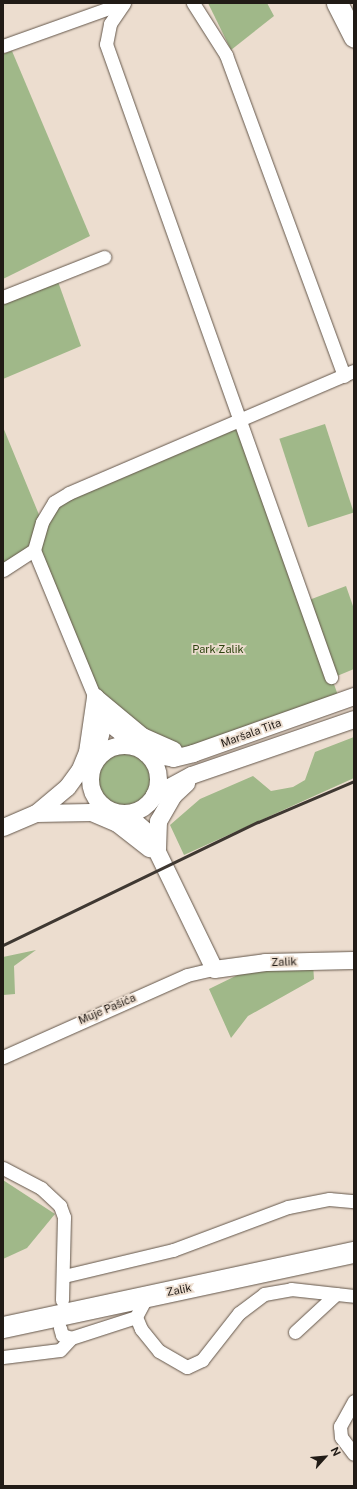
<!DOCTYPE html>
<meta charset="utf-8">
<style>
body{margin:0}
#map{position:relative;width:357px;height:1489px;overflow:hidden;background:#ecddcf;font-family:"Public Sans",sans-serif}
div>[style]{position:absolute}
.green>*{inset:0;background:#a0b889;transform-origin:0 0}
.round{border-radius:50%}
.roads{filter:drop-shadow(0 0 1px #64574b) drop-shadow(0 0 1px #64574b)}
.minor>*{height:13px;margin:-6.5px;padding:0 6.5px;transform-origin:6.5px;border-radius:6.5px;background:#fff}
.tertiary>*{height:17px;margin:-8.5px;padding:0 8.5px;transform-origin:8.5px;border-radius:8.5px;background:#fff}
.tertiary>.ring{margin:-8.5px;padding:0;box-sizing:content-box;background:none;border:17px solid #fff;border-radius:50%}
.primary>*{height:21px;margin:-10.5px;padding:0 10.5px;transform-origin:10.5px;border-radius:10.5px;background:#fff}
.rail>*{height:3px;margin:-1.5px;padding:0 1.5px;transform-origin:1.5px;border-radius:1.5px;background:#3f3832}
span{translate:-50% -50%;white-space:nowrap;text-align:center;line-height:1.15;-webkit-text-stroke:3.5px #ecddcf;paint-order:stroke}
.park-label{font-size:11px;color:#2d430f}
.street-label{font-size:11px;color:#211b16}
.frame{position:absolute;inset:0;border:4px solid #211b16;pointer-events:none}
.north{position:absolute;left:305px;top:1437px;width:40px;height:40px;-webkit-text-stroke:3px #ecddcf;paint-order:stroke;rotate:63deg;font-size:11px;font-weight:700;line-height:16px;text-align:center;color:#211b16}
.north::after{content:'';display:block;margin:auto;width:14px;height:18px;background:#211b16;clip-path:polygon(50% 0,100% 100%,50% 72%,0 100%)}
</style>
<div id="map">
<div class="green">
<i style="clip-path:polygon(208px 3px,267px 3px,274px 16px,231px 50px)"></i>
<i style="clip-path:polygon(12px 51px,90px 236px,3px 279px,3px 54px)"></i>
<i style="clip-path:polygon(56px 276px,81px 346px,3px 379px,3px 297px)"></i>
<i style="clip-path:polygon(240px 420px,340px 701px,193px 753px,167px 750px,95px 697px,34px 551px,3px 570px,3px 427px,42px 522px,54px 502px)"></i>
<i style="left:325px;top:424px;width:93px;height:48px;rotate:72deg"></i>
<i style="clip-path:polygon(346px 586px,354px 609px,354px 669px,337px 676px,309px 600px)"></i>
<i style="clip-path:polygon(354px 737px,354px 778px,184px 855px,170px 825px,200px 799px,253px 776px,271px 791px,293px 787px,305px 780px,315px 752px)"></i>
<i class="round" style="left:92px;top:747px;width:64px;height:64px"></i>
<i style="clip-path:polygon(36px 950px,14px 966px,15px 994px,3px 995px,3px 957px)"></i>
<i style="clip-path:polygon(313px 964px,314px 979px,248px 1016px,231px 1038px,209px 989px,252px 968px)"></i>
<i style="clip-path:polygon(3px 1180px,55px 1214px,27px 1248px,3px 1259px)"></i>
</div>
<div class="roads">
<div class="minor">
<i style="left:124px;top:3px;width:25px;rotate:124deg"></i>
<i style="left:110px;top:24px;width:20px;rotate:101deg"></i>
<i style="left:106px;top:44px;width:672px;rotate:70.43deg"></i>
<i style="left:193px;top:3px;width:62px;rotate:57.6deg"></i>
<i style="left:226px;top:55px;width:342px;rotate:69.8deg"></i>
<i style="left:3px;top:46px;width:127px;rotate:-19.7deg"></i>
<i style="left:3px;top:297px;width:109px;rotate:-21.6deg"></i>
<i style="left:34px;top:550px;width:186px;rotate:67.6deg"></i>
<i style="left:105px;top:722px;width:40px;rotate:39deg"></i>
<i style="left:3px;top:570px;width:37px;rotate:-33deg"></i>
<i style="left:34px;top:550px;width:29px;rotate:-74deg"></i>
<i style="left:42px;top:522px;width:23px;rotate:-59deg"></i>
<i style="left:54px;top:502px;width:17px;rotate:-31deg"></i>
<i style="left:69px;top:493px;width:310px;rotate:-23.2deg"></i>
<i style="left:96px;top:759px;width:38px;rotate:-76deg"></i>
<i style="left:3px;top:1057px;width:201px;rotate:-24deg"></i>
<i style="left:187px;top:975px;width:28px;rotate:-13deg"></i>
<i style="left:3px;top:1168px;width:43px;rotate:27.8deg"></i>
<i style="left:41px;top:1188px;width:26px;rotate:43deg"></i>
<i style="left:60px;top:1206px;width:12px;rotate:70deg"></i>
<i style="left:64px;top:1217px;width:83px;rotate:91.4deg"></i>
<i style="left:64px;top:1276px;width:112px;rotate:-13.4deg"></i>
<i style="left:173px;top:1250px;width:123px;rotate:-20.5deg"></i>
<i style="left:288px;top:1207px;width:42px;rotate:-11deg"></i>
<i style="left:329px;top:1199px;width:25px;rotate:5deg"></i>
<i style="left:147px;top:1296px;width:24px;rotate:118deg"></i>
<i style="left:136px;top:1317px;width:13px;rotate:67deg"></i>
<i style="left:141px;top:1329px;width:28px;rotate:51deg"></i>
<i style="left:159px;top:1351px;width:32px;rotate:30deg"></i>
<i style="left:187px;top:1367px;width:17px;rotate:-25deg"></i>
<i style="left:202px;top:1360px;width:60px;rotate:-51.8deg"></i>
<i style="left:239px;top:1313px;width:31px;rotate:-37deg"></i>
<i style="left:264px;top:1294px;width:27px;rotate:-10deg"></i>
<i style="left:291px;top:1289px;width:63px;rotate:6.3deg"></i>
<i style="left:60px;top:1328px;width:7px;rotate:74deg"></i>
<i style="left:62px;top:1335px;width:9px;rotate:18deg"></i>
<i style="left:71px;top:1338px;width:68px;rotate:-17.9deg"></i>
<i style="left:295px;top:1332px;width:56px;rotate:-42.8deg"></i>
<i style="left:3px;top:1357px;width:57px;rotate:-7deg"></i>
<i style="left:60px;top:1350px;width:16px;rotate:-47deg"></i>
<i style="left:354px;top:1401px;width:29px;rotate:119deg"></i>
<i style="left:340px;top:1426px;width:11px;rotate:85deg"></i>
<i style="left:341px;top:1437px;width:21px;rotate:53deg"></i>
</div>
<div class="tertiary">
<i style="left:95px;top:697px;width:61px;rotate:39.7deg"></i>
<i style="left:142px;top:736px;width:34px;rotate:24deg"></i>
<i class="ring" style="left:90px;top:745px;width:51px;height:51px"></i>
<i style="left:146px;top:753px;width:27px;rotate:10deg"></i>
<i style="left:173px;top:758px;width:21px;rotate:-14deg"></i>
<i style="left:193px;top:753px;width:171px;rotate:-19.5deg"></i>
<i style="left:154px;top:795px;width:42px;rotate:-28.4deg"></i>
<i style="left:191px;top:775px;width:172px;rotate:-19deg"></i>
<i style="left:36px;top:813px;width:40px;rotate:-40deg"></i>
<i style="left:67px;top:787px;width:22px;rotate:-54deg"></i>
<i style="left:80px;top:769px;width:18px;rotate:-68deg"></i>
<i style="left:87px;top:752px;width:56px;rotate:-81.7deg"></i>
<i style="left:36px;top:813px;width:55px;rotate:-1deg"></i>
<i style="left:91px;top:812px;width:28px;rotate:23deg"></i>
<i style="left:117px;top:823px;width:41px;rotate:38deg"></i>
<i style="left:125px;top:813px;width:30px;rotate:41deg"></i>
<i style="left:148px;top:833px;width:151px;rotate:64.1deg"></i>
<i style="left:214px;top:969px;width:51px;rotate:-7.8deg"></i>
<i style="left:265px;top:962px;width:89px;rotate:-1.3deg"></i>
<i style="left:3px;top:827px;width:46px;rotate:-23.2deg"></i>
<i style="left:157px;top:849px;width:28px;rotate:-88deg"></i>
<i style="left:158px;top:821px;width:30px;rotate:-60deg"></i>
<i style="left:173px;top:795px;width:18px;rotate:-43deg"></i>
</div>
<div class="primary">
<i style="left:337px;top:3px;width:38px;rotate:63deg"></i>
<i style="left:3px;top:1327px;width:359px;rotate:-12.1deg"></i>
</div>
</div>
<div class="rail">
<i style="left:3px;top:945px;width:283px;rotate:-25.8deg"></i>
<i style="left:258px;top:822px;width:104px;rotate:-23.1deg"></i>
</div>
<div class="park-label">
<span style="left:218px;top:649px">Park Zalik</span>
</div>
<div class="street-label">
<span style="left:251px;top:733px;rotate:-20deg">Maršala Tita</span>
<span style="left:284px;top:962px;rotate:-2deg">Zalik</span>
<span style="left:107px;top:1009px;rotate:-23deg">Muje Pašića</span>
<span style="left:179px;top:1290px;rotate:-11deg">Zalik</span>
</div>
<div class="frame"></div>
<div class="north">N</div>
</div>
